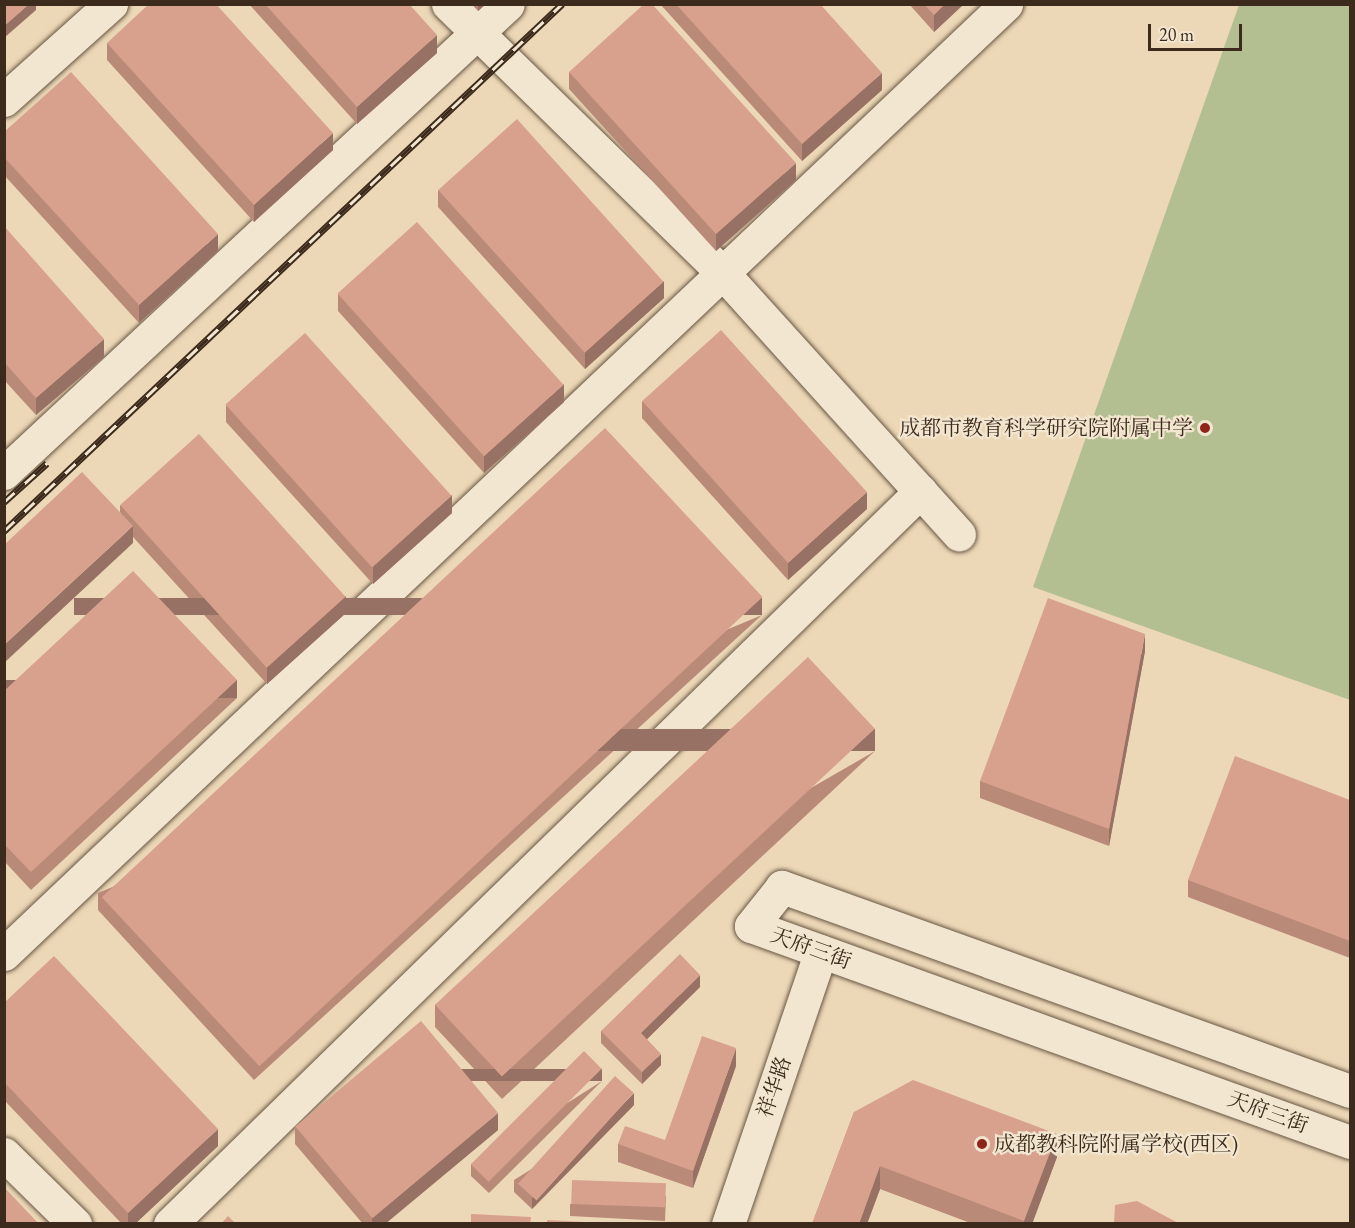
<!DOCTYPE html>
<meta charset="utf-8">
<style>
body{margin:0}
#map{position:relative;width:1355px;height:1228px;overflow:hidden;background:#ecd8b7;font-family:"EB Garamond","Noto Serif SC",serif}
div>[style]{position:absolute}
.green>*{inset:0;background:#b4bf91}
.roads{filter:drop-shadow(0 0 2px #685643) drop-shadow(0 0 2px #685643)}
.minor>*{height:33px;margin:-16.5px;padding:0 16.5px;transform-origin:16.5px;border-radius:16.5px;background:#f3e6d0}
.tertiary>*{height:33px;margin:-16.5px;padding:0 16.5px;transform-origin:16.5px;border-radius:16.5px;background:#f3e6d0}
.rail>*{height:7px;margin-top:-3.5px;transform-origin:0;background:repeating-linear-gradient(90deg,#f3e6d0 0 14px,#3c2b1c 0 28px);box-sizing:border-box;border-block:2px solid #3c2b1c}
.wall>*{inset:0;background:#ba8a79}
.shaded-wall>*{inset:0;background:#977163;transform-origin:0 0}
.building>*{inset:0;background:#d8a18d;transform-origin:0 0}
.dots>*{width:16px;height:16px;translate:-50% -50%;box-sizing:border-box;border:3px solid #f3e6d0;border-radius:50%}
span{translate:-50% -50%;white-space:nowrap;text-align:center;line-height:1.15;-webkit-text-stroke:4.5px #f3e6d0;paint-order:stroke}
.poi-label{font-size:21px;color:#3c2b1c}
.right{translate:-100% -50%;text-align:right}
.left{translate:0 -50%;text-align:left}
.street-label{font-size:21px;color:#3c2b1c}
.frame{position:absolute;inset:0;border:6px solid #3c2b1c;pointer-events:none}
.scale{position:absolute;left:1148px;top:24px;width:94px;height:27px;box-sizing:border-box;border:3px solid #3c2b1c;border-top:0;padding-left:8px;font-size:18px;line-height:21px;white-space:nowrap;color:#3c2b1c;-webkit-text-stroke:4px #f3e6d0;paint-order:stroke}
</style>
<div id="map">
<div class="green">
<i style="clip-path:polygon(1239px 5px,1350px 5px,1350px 700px,1033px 587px)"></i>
</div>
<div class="roads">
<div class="minor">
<i style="left:448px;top:4px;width:382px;rotate:44.4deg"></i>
<i style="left:721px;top:271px;width:355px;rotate:47.9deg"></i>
<i style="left:4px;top:100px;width:144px;rotate:-41.9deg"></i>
<i style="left:4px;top:473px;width:688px;rotate:-42.94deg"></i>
<i style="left:4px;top:954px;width:1381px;rotate:-43.47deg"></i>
<i style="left:4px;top:1154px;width:100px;rotate:44.6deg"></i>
<i style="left:170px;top:1224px;width:1049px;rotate:-44.31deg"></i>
<i style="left:728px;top:1224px;width:288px;rotate:-71.2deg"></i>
</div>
<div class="tertiary">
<i style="left:1350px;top:1091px;width:604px;rotate:-160.24deg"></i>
<i style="left:782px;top:887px;width:50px;rotate:128.5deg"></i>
<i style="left:751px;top:926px;width:637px;rotate:19.83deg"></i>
</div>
</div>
<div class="rail">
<i style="left:4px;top:502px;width:58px;rotate:-42.2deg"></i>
<i style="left:4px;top:531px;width:768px;rotate:-43.36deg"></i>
</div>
<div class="wall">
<i style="clip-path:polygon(249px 4px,409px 4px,437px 53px,357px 124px)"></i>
<i style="clip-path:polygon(472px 4px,486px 4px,478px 11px)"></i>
<i style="clip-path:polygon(660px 4px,820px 4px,882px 90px,802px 161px)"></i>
<i style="clip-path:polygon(909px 4px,964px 4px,934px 32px)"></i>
<i style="clip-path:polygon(107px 43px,333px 150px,254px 222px,107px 60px)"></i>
<i style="clip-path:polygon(569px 72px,796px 180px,716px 251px,569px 89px)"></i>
<i style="clip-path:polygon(4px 132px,218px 251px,139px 323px,4px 175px)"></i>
<i style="clip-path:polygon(438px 190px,664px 298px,585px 369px,438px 207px)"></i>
<i style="clip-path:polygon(4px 226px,104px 357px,36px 415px,4px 380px)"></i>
<i style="clip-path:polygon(338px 294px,564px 402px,484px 473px,338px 311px)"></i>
<i style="clip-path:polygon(642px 401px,867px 509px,788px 580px,642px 418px)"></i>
<i style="clip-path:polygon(226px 405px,452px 513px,373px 584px,226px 422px)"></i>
<i style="clip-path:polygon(120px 505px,346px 613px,267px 684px,133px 537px,133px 543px,120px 512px)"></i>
<i style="clip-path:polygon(762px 615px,254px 1080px,98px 910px,98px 893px)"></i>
<i style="clip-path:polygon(1145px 651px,1109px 846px,980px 798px,980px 781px)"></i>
<i style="clip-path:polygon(4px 691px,237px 698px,31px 890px,4px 861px)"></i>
<i style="clip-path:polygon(875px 751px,502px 1099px,435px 1027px,435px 1005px)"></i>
<i style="clip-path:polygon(1350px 800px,1350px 958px,1188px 897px,1188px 880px)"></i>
<i style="clip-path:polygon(700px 987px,647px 1039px,661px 1065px,642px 1084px,601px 1043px,601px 1031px)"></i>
<i style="clip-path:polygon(4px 1003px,218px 1146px,135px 1224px,122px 1224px,4px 1100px)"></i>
<i style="clip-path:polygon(736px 1066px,693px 1188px,618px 1162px,618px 1144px,665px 1140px)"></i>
<i style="clip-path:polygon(602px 1081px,489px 1193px,471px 1176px,471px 1164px)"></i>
<i style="clip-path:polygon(634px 1105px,532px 1209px,514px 1192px,514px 1180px)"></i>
<i style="clip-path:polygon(854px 1112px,1057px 1157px,1032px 1224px,973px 1224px,880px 1189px,867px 1224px,812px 1224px)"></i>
<i style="clip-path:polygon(295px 1126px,498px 1130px,385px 1224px,363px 1224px,295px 1144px)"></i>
<i style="clip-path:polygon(666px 1196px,665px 1221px,570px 1216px,570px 1204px)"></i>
</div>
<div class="shaded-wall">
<i style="clip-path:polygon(29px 4px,36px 4px,36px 10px,4px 38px,4px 26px)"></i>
<i style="clip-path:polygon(478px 4px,486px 4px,478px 11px)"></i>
<i style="clip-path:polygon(945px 4px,964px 4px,934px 32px,934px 15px)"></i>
<i style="clip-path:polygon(437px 35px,437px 53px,357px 124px,357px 107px)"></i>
<i style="clip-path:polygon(882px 73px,882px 90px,802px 161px,802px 144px)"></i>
<i style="clip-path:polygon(333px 133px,333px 150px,254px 222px,254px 205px)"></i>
<i style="clip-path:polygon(796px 163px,796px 180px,716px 251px,716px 234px)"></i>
<i style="clip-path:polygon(218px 234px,218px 251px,139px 323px,139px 305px)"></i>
<i style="clip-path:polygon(664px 281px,664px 298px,585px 369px,585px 352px)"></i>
<i style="clip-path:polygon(104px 339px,104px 357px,36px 415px,36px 398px)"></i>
<i style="clip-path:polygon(564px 384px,564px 402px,484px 473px,484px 456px)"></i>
<i style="clip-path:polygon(867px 492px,867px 509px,788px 580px,788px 563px)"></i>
<i style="clip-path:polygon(452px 495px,452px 513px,373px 584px,373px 567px)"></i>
<i style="clip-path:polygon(133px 526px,133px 543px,4px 663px,4px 645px)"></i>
<i style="clip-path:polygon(346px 596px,346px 613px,267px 684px,267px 667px)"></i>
<i style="left:762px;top:598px;width:17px;height:688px;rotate:90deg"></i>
<i style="clip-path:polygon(1145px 634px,1145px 651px,1109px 846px,1109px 829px)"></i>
<i style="left:237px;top:680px;width:18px;height:282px;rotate:90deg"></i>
<i style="left:875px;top:729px;width:22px;height:509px;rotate:90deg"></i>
<i style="clip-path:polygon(700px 975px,700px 987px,641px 1045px,641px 1033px)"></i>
<i style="clip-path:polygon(736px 1048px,736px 1066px,693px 1188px,693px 1171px)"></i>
<i style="clip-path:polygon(661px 1054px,661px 1065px,642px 1084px,642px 1072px)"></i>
<i style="left:602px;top:1069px;width:12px;height:159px;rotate:90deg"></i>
<i style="clip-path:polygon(634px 1093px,634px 1105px,532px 1209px,532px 1198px)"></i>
<i style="clip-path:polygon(498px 1113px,498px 1130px,385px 1224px,372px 1224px,372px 1217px)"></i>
<i style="clip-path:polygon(218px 1129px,218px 1146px,135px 1224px,128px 1224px,128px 1213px)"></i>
<i style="clip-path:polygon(1057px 1134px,1057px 1157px,1032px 1224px,1024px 1224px,1024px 1221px)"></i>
<i style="clip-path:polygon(880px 1166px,880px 1189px,867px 1224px,859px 1224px)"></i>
</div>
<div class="building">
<i style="clip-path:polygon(4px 4px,29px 4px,4px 26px)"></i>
<i style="clip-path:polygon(149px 4px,216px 4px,333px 133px,254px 205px,107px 43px)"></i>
<i style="clip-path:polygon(265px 4px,409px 4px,437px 35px,357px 107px)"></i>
<i style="clip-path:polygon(644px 4px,652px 4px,796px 163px,716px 234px,569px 72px)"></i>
<i style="clip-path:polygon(676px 4px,820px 4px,882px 73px,802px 144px)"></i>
<i style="clip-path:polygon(924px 4px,945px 4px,934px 15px)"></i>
<i style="clip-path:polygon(71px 72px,218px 234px,139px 305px,4px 157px,4px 132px)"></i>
<i style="left:517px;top:119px;width:219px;height:106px;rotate:48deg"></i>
<i style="left:417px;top:222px;width:219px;height:107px;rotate:48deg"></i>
<i style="clip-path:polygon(4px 226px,104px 339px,36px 398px,4px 362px)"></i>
<i style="left:721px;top:330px;width:218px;height:106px;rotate:48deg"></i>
<i style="left:305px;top:333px;width:219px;height:107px;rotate:48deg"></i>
<i style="left:605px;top:428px;width:231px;height:688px;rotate:47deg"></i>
<i style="left:199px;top:434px;width:219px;height:106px;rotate:48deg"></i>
<i style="clip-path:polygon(82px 472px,133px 526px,4px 645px,4px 545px)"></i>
<i style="clip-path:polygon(133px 571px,237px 680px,31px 872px,4px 844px,4px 691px)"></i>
<i style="clip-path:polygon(1048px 598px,1145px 634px,1109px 829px,980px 781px)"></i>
<i style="left:808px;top:657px;width:98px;height:510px;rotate:47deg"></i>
<i style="clip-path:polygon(1235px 756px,1350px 800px,1350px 941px,1188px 880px)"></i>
<i style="clip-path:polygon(680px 954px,700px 975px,641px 1033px,661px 1054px,642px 1072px,601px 1031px)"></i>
<i style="clip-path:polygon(54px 956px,218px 1129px,128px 1213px,4px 1082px,4px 1003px)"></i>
<i style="left:421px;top:1021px;width:120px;height:164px;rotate:50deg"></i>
<i style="clip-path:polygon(702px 1036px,736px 1048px,693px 1171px,618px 1144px,625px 1126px,665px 1140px)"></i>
<i style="left:584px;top:1051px;width:25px;height:160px;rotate:45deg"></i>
<i style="left:615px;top:1076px;width:25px;height:145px;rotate:42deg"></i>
<i style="clip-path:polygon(913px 1080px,1057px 1134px,1024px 1221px,880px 1166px,859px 1224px,812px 1224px,854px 1112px)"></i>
<i style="left:572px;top:1180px;width:94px;height:24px;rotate:2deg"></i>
<i style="clip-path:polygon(4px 1187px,39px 1224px,4px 1224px)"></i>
<i style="clip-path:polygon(1137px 1201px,1180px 1224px,1114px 1224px,1115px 1205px)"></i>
<i style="clip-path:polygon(471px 1214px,531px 1217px,530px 1224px,471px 1224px)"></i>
<i style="clip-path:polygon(228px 1216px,236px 1224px,221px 1224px)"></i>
<i style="clip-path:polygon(547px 1220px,620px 1224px,547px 1224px)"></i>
</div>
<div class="dots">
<i style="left:1205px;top:428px;background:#8f2418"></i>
<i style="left:982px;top:1144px;background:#8f2418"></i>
</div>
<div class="poi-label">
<span class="right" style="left:1193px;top:428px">成都市教育科学研究院附属中学</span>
<span class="left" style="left:994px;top:1144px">成都教科院附属学校(西区)</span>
</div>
<div class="street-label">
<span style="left:811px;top:948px;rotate:20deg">天府三街</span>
<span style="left:774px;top:1087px;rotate:-71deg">祥华路</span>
<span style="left:1268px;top:1112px;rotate:20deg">天府三街</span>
</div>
<div class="frame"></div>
<div class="scale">20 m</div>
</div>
